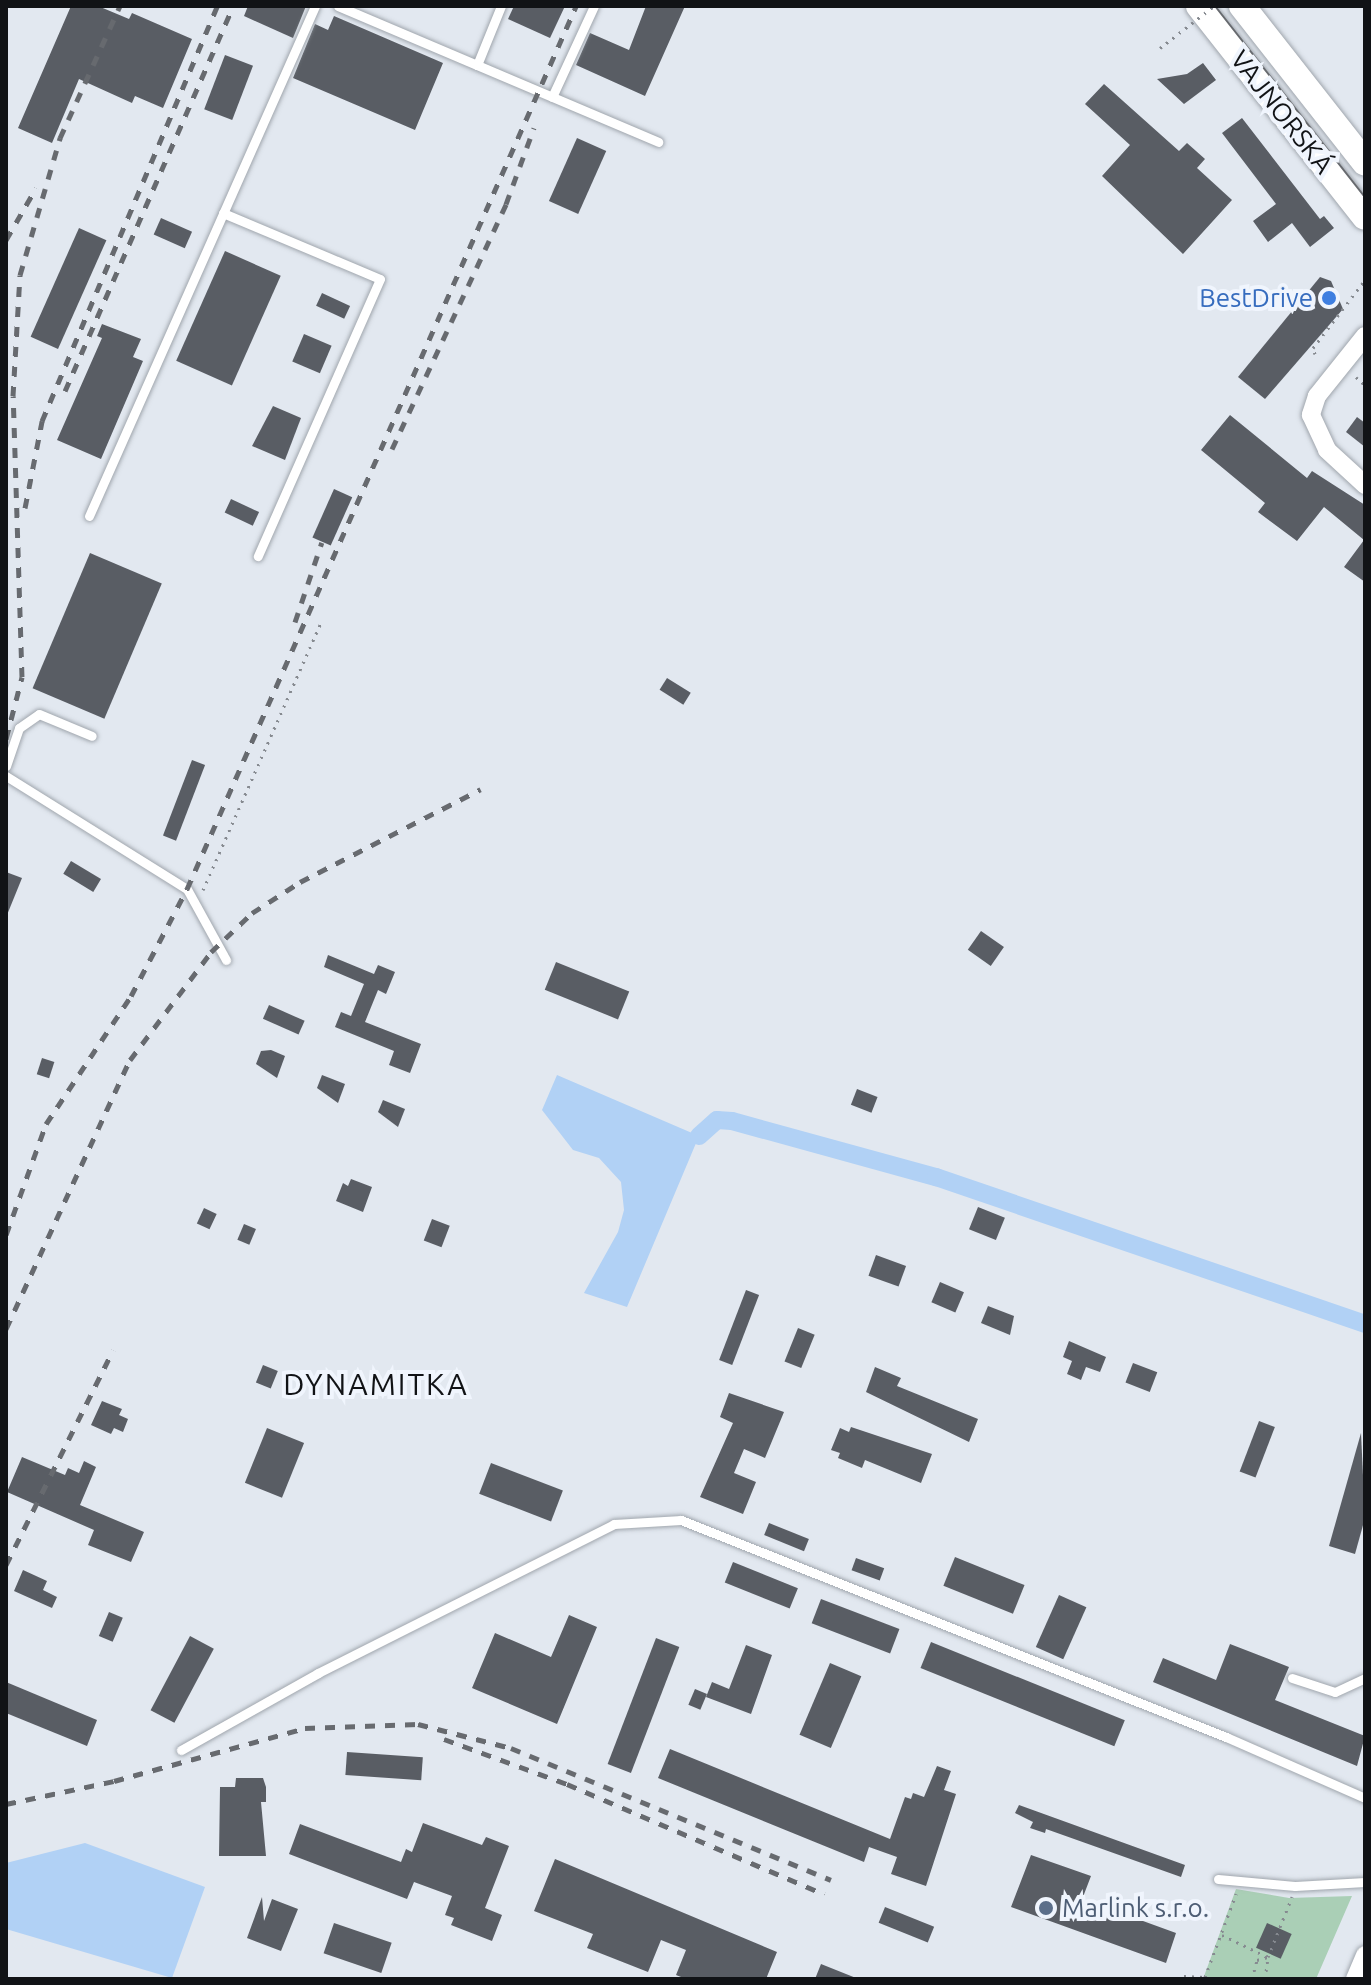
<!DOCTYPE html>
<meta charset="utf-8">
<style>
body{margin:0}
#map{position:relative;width:1371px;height:1985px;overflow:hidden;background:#e2e8f0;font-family:Ubuntu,sans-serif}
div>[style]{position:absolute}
.green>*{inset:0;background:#aacfb6}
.water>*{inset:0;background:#b1d1f5}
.canal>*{height:18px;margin:-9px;padding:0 9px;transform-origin:9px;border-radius:9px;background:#b1d1f5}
.building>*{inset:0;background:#595d64;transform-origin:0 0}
.path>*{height:3px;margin-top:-1.5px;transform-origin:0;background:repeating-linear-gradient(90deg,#868a90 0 2px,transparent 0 8px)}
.roads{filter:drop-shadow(0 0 2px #a0a6ad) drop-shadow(0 0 2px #a0a6ad)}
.lane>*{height:9px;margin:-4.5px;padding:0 4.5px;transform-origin:4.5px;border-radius:4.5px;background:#fff}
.street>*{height:18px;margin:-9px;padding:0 9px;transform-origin:9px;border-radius:9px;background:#fff}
.secondary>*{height:26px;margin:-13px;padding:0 13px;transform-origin:13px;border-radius:13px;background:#fff}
.tram>*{height:2px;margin:-1px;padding:0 1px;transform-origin:1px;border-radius:1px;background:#676a6f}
.rail>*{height:5px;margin-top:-2.5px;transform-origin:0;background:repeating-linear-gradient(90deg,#676a6f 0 10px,transparent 0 20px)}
.path-bridge>*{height:3px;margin-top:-1.5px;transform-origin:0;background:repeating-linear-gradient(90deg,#868a90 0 2px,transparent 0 8px)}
.dots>*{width:22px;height:22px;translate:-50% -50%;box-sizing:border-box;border:4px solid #f0f5fd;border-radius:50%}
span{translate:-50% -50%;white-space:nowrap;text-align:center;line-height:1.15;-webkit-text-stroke:8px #f0f5fd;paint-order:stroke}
.street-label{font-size:26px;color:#111316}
.shop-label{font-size:26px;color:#366cbe}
.right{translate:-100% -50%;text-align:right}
.service-label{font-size:26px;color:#4e5e75}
.left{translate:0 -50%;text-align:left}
.quarter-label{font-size:30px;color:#111316;letter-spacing:2px}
.frame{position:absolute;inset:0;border:8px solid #111316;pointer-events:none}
</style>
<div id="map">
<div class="green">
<i style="clip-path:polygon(1236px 1889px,1289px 1898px,1352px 1896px,1316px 1979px,1203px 1979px)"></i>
</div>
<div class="water">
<i style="clip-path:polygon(557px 1075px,699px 1136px,627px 1307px,584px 1293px,618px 1232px,624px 1210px,621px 1182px,599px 1158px,573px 1150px,542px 1110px)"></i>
<i style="clip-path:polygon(85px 1843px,205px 1887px,172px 1978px,6px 1929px,6px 1863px)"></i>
</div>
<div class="canal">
<i style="left:699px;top:1136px;width:24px;rotate:-42deg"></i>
<i style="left:717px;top:1120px;width:15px;rotate:4deg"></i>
<i style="left:732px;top:1121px;width:212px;rotate:15.4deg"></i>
<i style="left:936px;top:1177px;width:453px;rotate:18.9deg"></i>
</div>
<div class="building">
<i style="clip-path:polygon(71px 6px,98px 6px,129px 19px,132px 13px,192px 39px,163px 108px,135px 96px,132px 103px,79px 79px,52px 143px,18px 128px)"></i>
<i style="clip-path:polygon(248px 6px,306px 6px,293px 38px,244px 16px)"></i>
<i style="clip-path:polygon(514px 6px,565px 6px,550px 38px,508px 19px)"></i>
<i style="clip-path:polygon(646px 6px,685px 6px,645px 96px,576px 65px,590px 33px,629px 50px)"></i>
<i style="clip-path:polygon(334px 16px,443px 63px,415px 130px,293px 78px,315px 24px,328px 30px)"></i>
<i style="left:225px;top:55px;width:30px;height:58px;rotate:21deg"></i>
<i style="clip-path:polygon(1203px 63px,1216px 80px,1184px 104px,1157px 79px,1187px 74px)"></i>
<i style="clip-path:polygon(1104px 84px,1179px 151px,1187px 143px,1205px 159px,1197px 168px,1232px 200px,1183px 254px,1102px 176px,1130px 145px,1085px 104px)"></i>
<i style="clip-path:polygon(1242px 118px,1320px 219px,1324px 216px,1334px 228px,1310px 247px,1292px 223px,1268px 242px,1253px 221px,1276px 204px,1222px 133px)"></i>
<i style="left:577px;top:138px;width:32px;height:69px;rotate:24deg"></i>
<i style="left:161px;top:218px;width:34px;height:18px;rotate:24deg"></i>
<i style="left:79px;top:228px;width:30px;height:119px;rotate:24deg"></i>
<i style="left:225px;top:251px;width:61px;height:120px;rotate:24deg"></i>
<i style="clip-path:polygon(1320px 277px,1331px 281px,1343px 309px,1265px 399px,1238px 377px)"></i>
<i style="left:322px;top:293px;width:31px;height:14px;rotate:25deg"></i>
<i style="clip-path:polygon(102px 324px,141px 339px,133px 357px,143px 361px,101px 459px,57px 440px,102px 338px,97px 336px)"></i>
<i style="left:304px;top:334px;width:30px;height:30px;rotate:23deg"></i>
<i style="clip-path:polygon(273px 406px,301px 418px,285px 460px,252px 446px)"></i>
<i style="clip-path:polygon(1230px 415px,1307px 478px,1312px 471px,1365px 505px,1365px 582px,1344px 567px,1364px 540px,1324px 507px,1297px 541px,1258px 512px,1265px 503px,1201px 450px)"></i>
<i style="clip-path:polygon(1357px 417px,1365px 423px,1365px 447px,1346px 432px)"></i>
<i style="left:334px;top:489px;width:20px;height:53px;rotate:24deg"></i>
<i style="left:231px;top:499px;width:31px;height:15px;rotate:25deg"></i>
<i style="left:90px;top:553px;width:78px;height:147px;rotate:23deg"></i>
<i style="left:667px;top:678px;width:28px;height:14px;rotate:32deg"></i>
<i style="left:192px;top:760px;width:14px;height:81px;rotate:21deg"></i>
<i style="left:71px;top:861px;width:35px;height:15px;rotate:31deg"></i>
<i style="clip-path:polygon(6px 872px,22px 878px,7px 915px,6px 915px)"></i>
<i style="left:981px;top:931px;width:28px;height:23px;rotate:35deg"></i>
<i style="clip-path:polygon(328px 955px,374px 974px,378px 965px,395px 972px,386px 994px,378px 990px,365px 1022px,421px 1044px,410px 1073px,389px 1065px,394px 1051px,335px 1027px,341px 1012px,351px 1016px,364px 984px,324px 967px)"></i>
<i style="left:556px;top:962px;width:79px;height:30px;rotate:22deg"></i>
<i style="left:269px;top:1005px;width:39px;height:15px;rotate:24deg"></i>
<i style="clip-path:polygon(271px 1050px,285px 1056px,277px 1078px,256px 1064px,261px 1051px)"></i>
<i style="left:42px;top:1058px;width:13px;height:17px;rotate:18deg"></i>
<i style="clip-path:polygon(322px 1075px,345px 1084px,338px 1103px,317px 1088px)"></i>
<i style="left:857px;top:1089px;width:22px;height:17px;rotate:21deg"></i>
<i style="clip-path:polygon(383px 1100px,405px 1109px,398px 1127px,378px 1112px)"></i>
<i style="clip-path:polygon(351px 1179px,372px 1187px,363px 1212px,336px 1201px,343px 1183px,348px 1186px)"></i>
<i style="left:978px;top:1207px;width:29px;height:24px;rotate:22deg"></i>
<i style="left:204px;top:1208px;width:14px;height:17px;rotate:25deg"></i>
<i style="left:432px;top:1219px;width:19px;height:23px;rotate:21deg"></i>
<i style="left:244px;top:1224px;width:13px;height:17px;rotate:23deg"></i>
<i style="left:876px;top:1255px;width:32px;height:22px;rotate:20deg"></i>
<i style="left:940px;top:1282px;width:26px;height:22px;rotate:23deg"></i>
<i style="left:746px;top:1290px;width:14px;height:75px;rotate:21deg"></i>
<i style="clip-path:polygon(988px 1306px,1014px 1316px,1010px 1335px,981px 1323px)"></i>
<i style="left:798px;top:1328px;width:18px;height:36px;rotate:22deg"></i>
<i style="clip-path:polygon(1069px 1341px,1106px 1357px,1100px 1372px,1086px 1367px,1081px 1380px,1067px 1374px,1072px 1361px,1063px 1357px)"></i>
<i style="left:1133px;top:1363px;width:26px;height:21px;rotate:21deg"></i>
<i style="left:263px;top:1365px;width:16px;height:19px;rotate:22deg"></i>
<i style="clip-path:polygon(875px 1367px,901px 1378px,897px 1386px,978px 1419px,969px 1442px,866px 1392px)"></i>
<i style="clip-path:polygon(729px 1393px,784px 1412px,765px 1458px,744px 1449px,734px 1473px,756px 1482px,743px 1514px,700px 1497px,733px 1423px,720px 1417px)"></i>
<i style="clip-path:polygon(102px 1401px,122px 1409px,119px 1415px,128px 1419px,123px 1432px,114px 1428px,111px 1434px,91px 1425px)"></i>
<i style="left:1259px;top:1421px;width:17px;height:54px;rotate:21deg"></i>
<i style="clip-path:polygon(851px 1427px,932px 1454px,921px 1483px,865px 1460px,862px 1468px,838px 1458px,840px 1453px,831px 1450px,840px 1428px,849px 1432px)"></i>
<i style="left:267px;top:1428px;width:40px;height:59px;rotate:22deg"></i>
<i style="clip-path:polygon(1361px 1433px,1365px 1518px,1355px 1554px,1329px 1546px)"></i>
<i style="clip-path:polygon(22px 1457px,65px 1475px,68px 1468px,79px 1473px,84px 1461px,96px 1467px,80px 1505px,144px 1532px,131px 1562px,88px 1545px,94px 1530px,7px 1492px)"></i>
<i style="left:491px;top:1463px;width:77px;height:33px;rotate:21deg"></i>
<i style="left:769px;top:1523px;width:43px;height:13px;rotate:22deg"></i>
<i style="left:955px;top:1557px;width:75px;height:31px;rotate:22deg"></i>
<i style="left:856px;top:1558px;width:30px;height:13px;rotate:20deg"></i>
<i style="left:733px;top:1562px;width:70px;height:22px;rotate:22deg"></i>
<i style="clip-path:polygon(23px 1570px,47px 1581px,43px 1590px,57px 1597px,52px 1608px,14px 1591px)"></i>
<i style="left:1059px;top:1595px;width:30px;height:57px;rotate:24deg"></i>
<i style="left:821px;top:1599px;width:84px;height:26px;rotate:21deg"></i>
<i style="left:109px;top:1612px;width:15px;height:26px;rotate:23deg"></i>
<i style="clip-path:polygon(569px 1615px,597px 1627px,557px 1724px,472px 1688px,495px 1633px,551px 1657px)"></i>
<i style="left:190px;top:1636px;width:27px;height:84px;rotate:28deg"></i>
<i style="left:656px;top:1638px;width:25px;height:135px;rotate:21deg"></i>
<i style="left:931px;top:1642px;width:209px;height:28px;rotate:22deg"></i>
<i style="clip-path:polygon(1230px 1644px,1289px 1667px,1275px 1700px,1365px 1736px,1357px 1766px,1153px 1682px,1163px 1658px,1216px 1680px)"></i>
<i style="clip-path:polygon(746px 1645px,772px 1655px,751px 1714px,706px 1697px,712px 1682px,729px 1689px)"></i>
<i style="left:830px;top:1663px;width:34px;height:78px;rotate:23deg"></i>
<i style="clip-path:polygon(6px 1682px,97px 1720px,87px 1746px,6px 1713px)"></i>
<i style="left:695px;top:1689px;width:13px;height:17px;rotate:23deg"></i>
<i style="clip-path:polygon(670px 1749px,890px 1839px,905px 1797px,911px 1799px,913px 1793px,924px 1797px,937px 1766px,951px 1771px,944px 1790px,956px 1794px,926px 1886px,891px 1874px,897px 1857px,869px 1847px,864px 1862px,658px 1778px)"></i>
<i style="left:347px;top:1752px;width:76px;height:23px;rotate:4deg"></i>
<i style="clip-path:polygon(236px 1778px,263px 1778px,266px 1787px,266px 1802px,261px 1802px,266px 1856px,219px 1856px,220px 1787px,235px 1787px)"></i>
<i style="clip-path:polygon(1019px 1805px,1185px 1865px,1181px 1877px,1046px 1829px,1045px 1833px,1030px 1828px,1033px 1822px,1015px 1813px)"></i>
<i style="clip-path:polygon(423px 1823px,482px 1845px,486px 1837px,509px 1846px,485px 1908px,502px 1915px,492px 1941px,451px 1925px,454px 1918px,445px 1915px,452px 1896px,414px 1882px,407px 1899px,289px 1854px,300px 1824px,401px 1862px,406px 1849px,412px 1852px)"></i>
<i style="clip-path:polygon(1031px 1855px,1091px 1876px,1078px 1910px,1106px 1920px,1110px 1909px,1176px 1933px,1166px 1963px,1011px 1907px)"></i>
<i style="clip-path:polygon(555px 1859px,777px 1952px,766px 1979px,686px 1979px,676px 1975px,686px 1950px,661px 1940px,648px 1972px,587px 1948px,593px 1934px,534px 1911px)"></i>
<i style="clip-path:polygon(262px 1897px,264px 1921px,272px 1899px,298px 1909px,281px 1951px,247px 1938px)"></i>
<i style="left:885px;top:1907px;width:53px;height:17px;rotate:22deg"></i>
<i style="left:334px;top:1923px;width:61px;height:32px;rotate:19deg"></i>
<i style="left:1267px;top:1923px;width:27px;height:27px;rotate:24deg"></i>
<i style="clip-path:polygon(821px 1964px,856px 1978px,856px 1979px,815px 1979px)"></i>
</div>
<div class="path">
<i style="left:1315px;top:354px;width:6px;rotate:-108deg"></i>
<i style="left:1313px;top:348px;width:86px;rotate:-52.6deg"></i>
<i style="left:1356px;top:377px;width:12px;rotate:42deg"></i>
<i style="left:203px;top:890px;width:292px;rotate:-66.2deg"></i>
<i style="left:1222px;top:1935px;width:51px;rotate:25.6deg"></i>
<i style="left:1184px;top:1976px;width:21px;rotate:3deg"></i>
<i style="left:1205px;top:1977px;width:89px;rotate:-69.5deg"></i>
<i style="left:1252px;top:1979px;width:20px;rotate:-75deg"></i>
<i style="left:1257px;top:1960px;width:11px;rotate:-15deg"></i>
<i style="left:1265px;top:1979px;width:22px;rotate:-82deg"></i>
<i style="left:1268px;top:1957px;width:65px;rotate:-68.2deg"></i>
</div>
<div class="roads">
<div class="lane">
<i style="left:338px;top:6px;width:151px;rotate:23deg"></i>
<i style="left:477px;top:65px;width:64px;rotate:-67.9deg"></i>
<i style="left:477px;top:65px;width:197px;rotate:23deg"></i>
<i style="left:552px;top:97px;width:100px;rotate:-65.2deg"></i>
<i style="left:223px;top:213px;width:170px;rotate:22.8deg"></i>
<i style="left:380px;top:279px;width:303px;rotate:113.8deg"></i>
<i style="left:89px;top:516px;width:558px;rotate:-66.1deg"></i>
<i style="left:6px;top:766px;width:40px;rotate:-71.1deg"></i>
<i style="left:19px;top:728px;width:24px;rotate:-35deg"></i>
<i style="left:39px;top:714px;width:57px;rotate:22.5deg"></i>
<i style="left:6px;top:776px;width:213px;rotate:32deg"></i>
<i style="left:187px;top:889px;width:81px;rotate:61.2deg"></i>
<i style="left:1292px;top:1678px;width:45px;rotate:18deg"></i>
<i style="left:1335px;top:1692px;width:33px;rotate:-25deg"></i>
<i style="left:181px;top:1750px;width:157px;rotate:-29.3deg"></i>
<i style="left:318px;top:1673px;width:331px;rotate:-26.7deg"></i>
<i style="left:614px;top:1524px;width:67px;rotate:-3.4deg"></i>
<i style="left:681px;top:1520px;width:587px;rotate:21.71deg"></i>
<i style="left:1226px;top:1737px;width:152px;rotate:23.7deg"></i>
<i style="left:1218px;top:1879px;width:77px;rotate:5.2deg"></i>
<i style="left:1295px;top:1886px;width:70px;rotate:-3.3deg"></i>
</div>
<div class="street">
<i style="left:1365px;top:336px;width:77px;rotate:128.7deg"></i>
<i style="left:1317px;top:396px;width:20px;rotate:108deg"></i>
<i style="left:1311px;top:415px;width:38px;rotate:65deg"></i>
<i style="left:1327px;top:450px;width:52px;rotate:42.6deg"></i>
<i style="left:1355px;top:1979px;width:26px;rotate:-67deg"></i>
</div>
<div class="secondary">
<i style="left:1199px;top:6px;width:268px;rotate:51.8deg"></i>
<i style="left:1242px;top:6px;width:199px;rotate:51.9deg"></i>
</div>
</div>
<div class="tram">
<i style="left:1215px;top:6px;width:243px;rotate:51.9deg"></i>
</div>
<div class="rail">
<i style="left:6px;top:240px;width:60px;rotate:-60deg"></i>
<i style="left:65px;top:391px;width:420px;rotate:-66.4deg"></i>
<i style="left:392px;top:449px;width:270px;rotate:-65deg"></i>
<i style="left:506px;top:204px;width:81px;rotate:-69.8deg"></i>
<i style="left:25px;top:508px;width:89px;rotate:-78.9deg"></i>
<i style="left:42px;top:421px;width:450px;rotate:-67.1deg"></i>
<i style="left:295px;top:622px;width:84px;rotate:-71.4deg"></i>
<i style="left:6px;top:739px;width:64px;rotate:-75.5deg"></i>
<i style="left:22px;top:677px;width:281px;rotate:-91.8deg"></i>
<i style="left:13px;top:396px;width:121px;rotate:-86.7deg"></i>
<i style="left:20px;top:275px;width:143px;rotate:-73.7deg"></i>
<i style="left:60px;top:138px;width:145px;rotate:-65.6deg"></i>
<i style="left:6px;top:1235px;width:118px;rotate:-70.2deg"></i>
<i style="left:46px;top:1124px;width:154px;rotate:-56.4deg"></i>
<i style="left:131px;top:996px;width:121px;rotate:-62.4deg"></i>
<i style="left:187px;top:889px;width:965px;rotate:-66.22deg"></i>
<i style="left:6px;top:1329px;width:296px;rotate:-65.3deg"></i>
<i style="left:130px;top:1060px;width:135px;rotate:-53.1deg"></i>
<i style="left:211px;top:952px;width:57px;rotate:-43.6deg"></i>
<i style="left:252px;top:913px;width:57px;rotate:-32.9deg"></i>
<i style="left:300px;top:882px;width:203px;rotate:-27.2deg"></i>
<i style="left:6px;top:1565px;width:240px;rotate:-63.5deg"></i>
<i style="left:444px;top:1739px;width:131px;rotate:20.1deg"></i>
<i style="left:567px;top:1784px;width:280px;rotate:23.2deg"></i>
<i style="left:6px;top:1804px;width:110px;rotate:-12deg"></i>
<i style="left:114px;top:1781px;width:198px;rotate:-15.5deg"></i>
<i style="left:305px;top:1728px;width:113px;rotate:-2deg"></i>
<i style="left:418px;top:1724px;width:96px;rotate:14.5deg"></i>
<i style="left:511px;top:1748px;width:346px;rotate:22.4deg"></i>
</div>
<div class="path-bridge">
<i style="left:1160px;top:48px;width:68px;rotate:-37.9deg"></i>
</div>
<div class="dots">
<i style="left:1329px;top:298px;background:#3f7fe0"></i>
<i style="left:1046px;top:1908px;background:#5c6f8a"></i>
</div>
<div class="street-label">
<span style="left:1282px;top:112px;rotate:52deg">VAJNORSKÁ</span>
</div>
<div class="shop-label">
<span class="right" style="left:1313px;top:298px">BestDrive</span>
</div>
<div class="service-label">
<span class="left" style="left:1062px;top:1908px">Marlink s.r.o.</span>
</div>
<div class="quarter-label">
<span style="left:376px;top:1384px">DYNAMITKA</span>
</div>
<div class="frame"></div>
</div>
